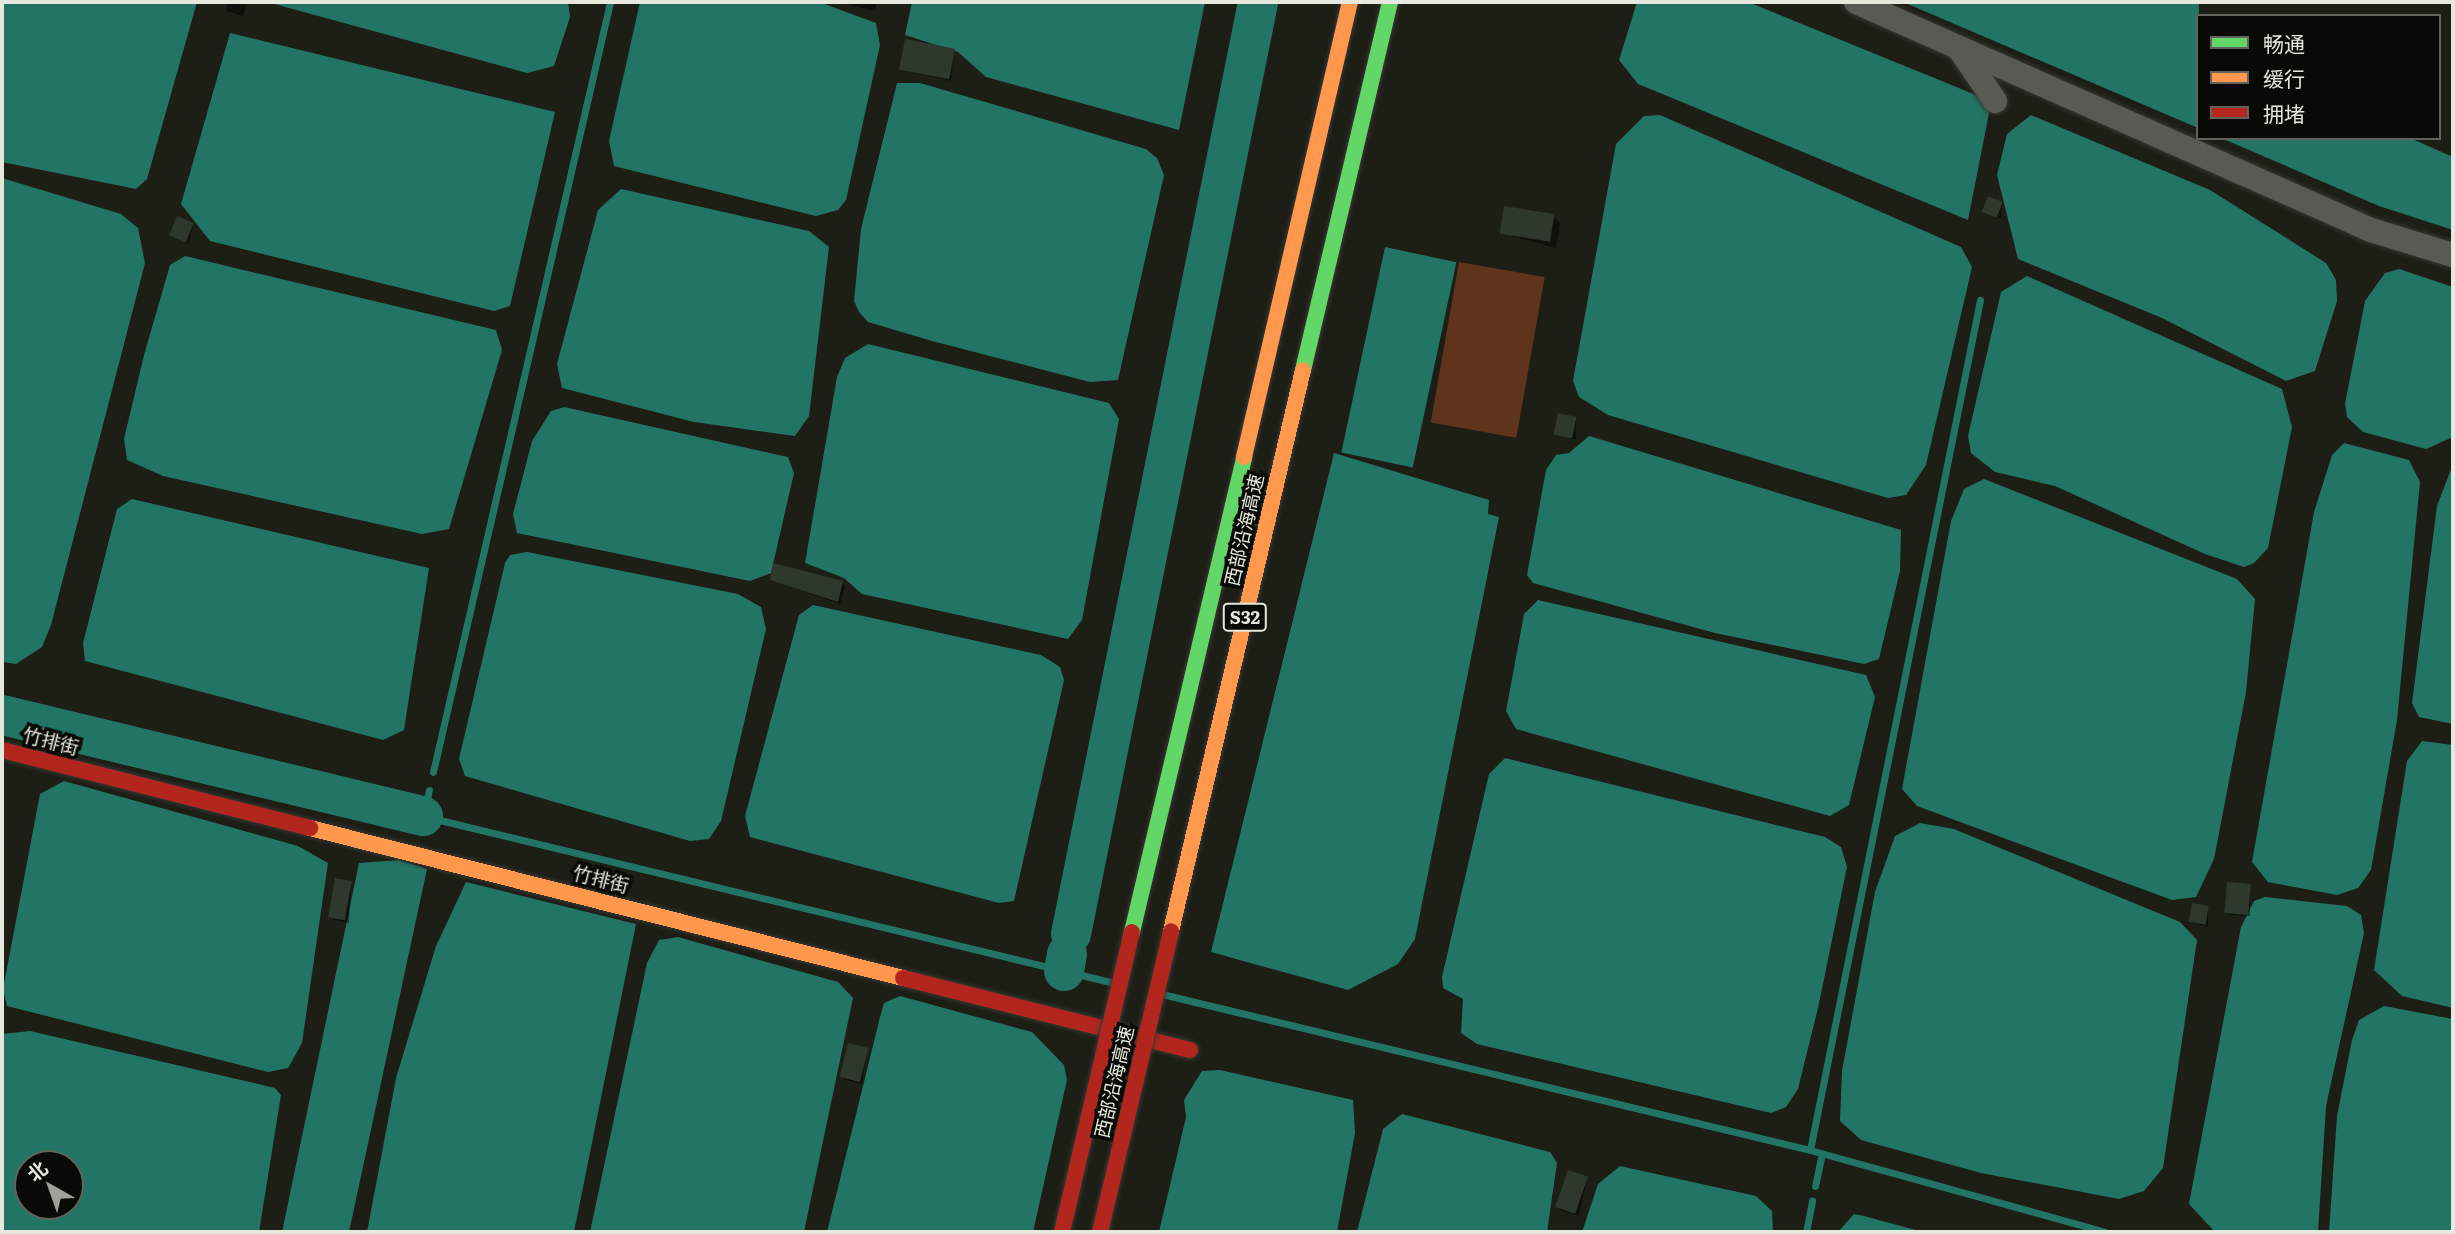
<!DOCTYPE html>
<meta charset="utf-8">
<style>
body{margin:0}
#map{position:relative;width:2455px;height:1234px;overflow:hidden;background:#1d1e16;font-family:Literata,"Noto Sans SC",serif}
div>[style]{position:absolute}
.green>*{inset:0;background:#5f341b;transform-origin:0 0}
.water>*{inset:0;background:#227465;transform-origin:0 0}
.shadow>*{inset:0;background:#0007}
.stream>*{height:7px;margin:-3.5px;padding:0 3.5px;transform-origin:3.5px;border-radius:3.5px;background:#227465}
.river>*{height:40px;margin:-20px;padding:0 20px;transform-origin:20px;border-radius:20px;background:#227465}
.building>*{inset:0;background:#2f382d;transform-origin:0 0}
.roads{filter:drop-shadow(0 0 2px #373832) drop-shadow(0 0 2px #373832)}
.street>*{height:24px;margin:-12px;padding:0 12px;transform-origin:12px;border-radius:12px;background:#585a53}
.slow>*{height:16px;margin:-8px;padding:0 8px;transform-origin:8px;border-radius:8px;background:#ff974d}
.jam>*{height:16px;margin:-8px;padding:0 8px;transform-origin:8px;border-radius:8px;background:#b3261e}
.bridges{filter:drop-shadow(0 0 2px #373832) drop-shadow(0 0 2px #373832)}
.fast-bridge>*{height:16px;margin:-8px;padding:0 8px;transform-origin:8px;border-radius:8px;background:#63d668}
.slow-bridge>*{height:16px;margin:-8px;padding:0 8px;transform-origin:8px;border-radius:8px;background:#ff974d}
.jam-bridge>*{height:16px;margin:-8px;padding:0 8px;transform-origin:8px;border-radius:8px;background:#b3261e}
span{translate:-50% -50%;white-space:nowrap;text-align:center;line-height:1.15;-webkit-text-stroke:7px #090a05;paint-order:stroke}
.shield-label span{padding:2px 5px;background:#090a05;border:2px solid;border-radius:5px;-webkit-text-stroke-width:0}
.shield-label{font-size:18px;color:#e6e8de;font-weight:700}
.street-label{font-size:19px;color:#e6e8de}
.frame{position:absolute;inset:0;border:4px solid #e6e8de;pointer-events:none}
.legend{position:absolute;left:2196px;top:14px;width:245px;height:126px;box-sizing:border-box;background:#090a05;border:2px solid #61635c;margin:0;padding:9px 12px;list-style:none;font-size:21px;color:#e6e8de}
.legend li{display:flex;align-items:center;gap:14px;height:35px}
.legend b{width:35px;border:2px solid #61635c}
.north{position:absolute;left:14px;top:1150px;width:70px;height:70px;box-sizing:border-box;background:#090a05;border:2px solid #61635c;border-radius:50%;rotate:320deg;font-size:19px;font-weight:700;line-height:28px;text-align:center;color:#e6e8de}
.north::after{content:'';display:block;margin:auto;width:24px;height:32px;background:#a0a198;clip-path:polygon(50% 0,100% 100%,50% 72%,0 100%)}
</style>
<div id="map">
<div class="green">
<i style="left:1459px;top:262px;width:87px;height:163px;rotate:10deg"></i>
</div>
<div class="water">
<i style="clip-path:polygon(2px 2px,197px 2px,147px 179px,136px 189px,2px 162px)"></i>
<i style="clip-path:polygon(267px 2px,568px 2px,570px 17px,554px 66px,527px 73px)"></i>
<i style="clip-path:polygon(640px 2px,819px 2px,876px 23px,880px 45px,846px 200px,838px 210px,816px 216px,614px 166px,609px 141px)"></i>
<i style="clip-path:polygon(912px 2px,1205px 2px,1179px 130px,986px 77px,958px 52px,905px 35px)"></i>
<i style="clip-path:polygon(1637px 2px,1748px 2px,1976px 95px,1989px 113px,1968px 220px,1638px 84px,1619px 60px)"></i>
<i style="clip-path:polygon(1903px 2px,2199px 2px,2198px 128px)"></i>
<i style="clip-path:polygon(230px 33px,555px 112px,510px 306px,494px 311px,210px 241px,181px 204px)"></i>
<i style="clip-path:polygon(897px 83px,920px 83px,1146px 149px,1157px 158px,1164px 175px,1118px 380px,1090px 382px,932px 341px,868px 322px,859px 312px,854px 301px,861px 229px)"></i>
<i style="clip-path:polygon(1660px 115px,1961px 247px,1972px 267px,1926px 465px,1906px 495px,1888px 498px,1608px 415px,1579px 397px,1573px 381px,1616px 144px,1644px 116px)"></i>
<i style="clip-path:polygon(2031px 115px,2210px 190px,2326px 263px,2336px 280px,2337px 301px,2315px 371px,2286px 381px,2162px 318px,2018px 259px,1997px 175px,2007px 134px)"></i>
<i style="clip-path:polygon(2221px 138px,2410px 138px,2453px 157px,2453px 230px,2379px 206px)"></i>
<i style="clip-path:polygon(2px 178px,121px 214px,138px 228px,145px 263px,51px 625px,42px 647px,16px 664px,2px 662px)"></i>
<i style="clip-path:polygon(621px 189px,809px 231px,829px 247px,809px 416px,795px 436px,694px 422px,562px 388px,557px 364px,598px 210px)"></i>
<i style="left:1385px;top:247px;width:73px;height:210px;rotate:12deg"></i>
<i style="clip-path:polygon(185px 256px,496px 330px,502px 350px,449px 529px,422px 534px,163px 476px,127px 460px,124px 439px,144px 355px,170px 265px)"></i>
<i style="clip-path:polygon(2399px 269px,2453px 287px,2453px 437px,2426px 449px,2363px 432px,2347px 417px,2345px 404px,2365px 301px,2385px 273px)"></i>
<i style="clip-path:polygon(2027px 276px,2282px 389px,2292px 427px,2268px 548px,2254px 563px,2244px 567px,2205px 554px,2055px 486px,1995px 472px,1971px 453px,1968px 436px,2001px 292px)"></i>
<i style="clip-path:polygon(868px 344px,1109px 403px,1119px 419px,1082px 620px,1068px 639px,862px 594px,844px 578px,805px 563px,837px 377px,845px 358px)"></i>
<i style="clip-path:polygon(564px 407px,788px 457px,794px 473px,771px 573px,750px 581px,517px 533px,513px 514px,532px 441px,551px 411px)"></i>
<i style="clip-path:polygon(1589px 436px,1901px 530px,1900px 571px,1879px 659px,1864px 664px,1715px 633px,1533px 583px,1527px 575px,1546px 470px,1556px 455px,1569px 453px)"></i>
<i style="clip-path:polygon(2344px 443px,2409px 460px,2420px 482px,2397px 720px,2371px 870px,2358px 888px,2337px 895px,2268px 882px,2252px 862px,2314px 512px,2332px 455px)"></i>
<i style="clip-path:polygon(1334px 453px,1489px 500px,1488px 514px,1499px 517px,1415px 939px,1398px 964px,1348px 990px,1211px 952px)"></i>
<i style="clip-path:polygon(2453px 464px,2453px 724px,2419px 717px,2412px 703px,2437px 506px)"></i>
<i style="clip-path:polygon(1984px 479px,2237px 579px,2255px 599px,2246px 692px,2214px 859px,2196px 897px,2172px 900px,1917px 806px,1902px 789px,1951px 521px,1964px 489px)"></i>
<i style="clip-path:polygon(132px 499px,429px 568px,404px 730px,383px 740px,85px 661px,83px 643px,117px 509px)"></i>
<i style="clip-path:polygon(527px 552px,738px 594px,761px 607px,766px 629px,721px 821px,709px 839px,690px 841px,465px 776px,459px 759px,505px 563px,510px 555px)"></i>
<i style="clip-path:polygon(1538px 600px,1866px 675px,1875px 697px,1849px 805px,1830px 816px,1516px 729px,1506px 711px,1524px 614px)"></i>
<i style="clip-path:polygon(813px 605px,1041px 655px,1060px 667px,1064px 680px,1014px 901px,999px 903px,750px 837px,745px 816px,799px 615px)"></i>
<i style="clip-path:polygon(2422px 741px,2453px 745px,2453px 1008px,2402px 996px,2374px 970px,2407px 761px)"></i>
<i style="clip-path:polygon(1505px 758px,1825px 837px,1841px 847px,1847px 867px,1818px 1008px,1798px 1089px,1786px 1107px,1771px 1113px,1477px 1044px,1461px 1033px,1463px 999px,1443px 988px,1442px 977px,1489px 774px)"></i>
<i style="clip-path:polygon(64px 781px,298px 846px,328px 863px,302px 1043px,288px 1068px,268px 1072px,7px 1006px,3px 989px,40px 794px)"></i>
<i style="clip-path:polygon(1920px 823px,1954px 829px,2180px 922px,2197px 940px,2163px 1168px,2144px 1191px,2119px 1199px,1981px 1173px,1861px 1140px,1840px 1121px,1842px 1071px,1875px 892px,1895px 836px)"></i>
<i style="clip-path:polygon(399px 860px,427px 869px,349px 1232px,282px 1232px,359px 863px)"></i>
<i style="clip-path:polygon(466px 882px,636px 924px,574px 1232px,367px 1232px,396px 1078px,436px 946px)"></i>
<i style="clip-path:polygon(2265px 897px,2347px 906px,2361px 915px,2364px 933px,2326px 1106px,2318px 1232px,2215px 1232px,2189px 1204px,2241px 927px,2254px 901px)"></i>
<i style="clip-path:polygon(678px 937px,838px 982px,853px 998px,804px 1232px,590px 1232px,647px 963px,659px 940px)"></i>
<i style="clip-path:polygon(900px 996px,1032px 1032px,1064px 1065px,1067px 1080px,1033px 1232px,827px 1232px,880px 1017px,884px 1003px)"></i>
<i style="clip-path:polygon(2384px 1006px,2453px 1019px,2453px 1232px,2329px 1232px,2337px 1116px,2352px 1040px,2359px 1020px)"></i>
<i style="clip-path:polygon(evenodd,30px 1031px,275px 1088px,281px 1095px,259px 1232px,2px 1232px,2px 1034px,30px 1031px,28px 1164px,70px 1164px,70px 1206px,28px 1206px,28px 1164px)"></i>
<i style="clip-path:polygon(1220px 1070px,1353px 1100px,1355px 1133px,1337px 1232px,1159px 1232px,1186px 1117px,1184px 1100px,1202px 1071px)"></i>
<i style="clip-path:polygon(1402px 1114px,1550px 1152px,1557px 1163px,1547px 1232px,1357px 1232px,1383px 1129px)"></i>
<i style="clip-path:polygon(1620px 1166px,1756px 1196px,1772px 1211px,1773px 1232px,1582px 1232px,1598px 1184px)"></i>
<i style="clip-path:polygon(1854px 1214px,1864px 1216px,1923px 1232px,1838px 1232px)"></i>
</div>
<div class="shadow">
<i style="clip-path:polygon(227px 2px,247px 2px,243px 16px,227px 11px)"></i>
<i style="clip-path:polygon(837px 2px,877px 2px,875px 11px)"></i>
<i style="clip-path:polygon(954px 51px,951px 81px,900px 69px)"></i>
<i style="clip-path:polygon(2002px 203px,2001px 219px,1984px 212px)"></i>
<i style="clip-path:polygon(1553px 216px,1560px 223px,1556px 248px,1501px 233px)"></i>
<i style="clip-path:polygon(193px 224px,189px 244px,171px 235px)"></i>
<i style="clip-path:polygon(1576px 418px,1576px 440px,1556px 434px)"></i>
<i style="clip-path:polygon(772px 580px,842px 583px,845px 586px,840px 604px)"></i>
<i style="clip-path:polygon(351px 883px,349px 923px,334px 920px,331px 917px)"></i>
<i style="clip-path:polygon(2250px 885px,2250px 916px,2229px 915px,2226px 912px)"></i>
<i style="clip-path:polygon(2208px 908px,2208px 927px,2190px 922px)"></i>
<i style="clip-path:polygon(867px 1049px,862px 1084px,845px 1080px,842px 1077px)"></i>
<i style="clip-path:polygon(1587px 1178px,1579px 1216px,1560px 1210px,1557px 1207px)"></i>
</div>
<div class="stream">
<i style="left:433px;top:772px;width:790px;rotate:-77.05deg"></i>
<i style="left:429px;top:790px;width:27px;rotate:103deg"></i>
<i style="left:423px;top:816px;width:707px;rotate:13.58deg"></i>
<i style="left:1166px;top:995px;width:662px;rotate:13.53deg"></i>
<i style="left:1810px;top:1150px;width:306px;rotate:15.5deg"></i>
<i style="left:1810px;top:1150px;width:867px;rotate:-78.69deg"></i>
<i style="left:1815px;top:1186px;width:33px;rotate:-78deg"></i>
<i style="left:1806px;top:1232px;width:32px;rotate:-79deg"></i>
</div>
<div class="river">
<i style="left:2px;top:715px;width:433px;rotate:13.5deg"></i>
<i style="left:1071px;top:934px;width:951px;rotate:-78.65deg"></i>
<i style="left:1064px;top:971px;width:17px;rotate:-80deg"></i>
</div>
<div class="building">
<i style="left:905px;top:39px;width:51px;height:31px;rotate:11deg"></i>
<i style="left:1988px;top:196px;width:16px;height:17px;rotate:22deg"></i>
<i style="left:1504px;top:206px;width:51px;height:28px;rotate:9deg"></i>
<i style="left:177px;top:216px;width:18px;height:21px;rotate:22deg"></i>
<i style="left:1558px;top:413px;width:19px;height:22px;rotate:12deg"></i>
<i style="clip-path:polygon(773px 563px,843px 581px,838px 602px,770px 580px)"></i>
<i style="left:335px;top:878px;width:17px;height:40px;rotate:10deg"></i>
<i style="left:2227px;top:882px;width:24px;height:31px;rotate:5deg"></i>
<i style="left:2192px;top:903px;width:17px;height:19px;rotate:10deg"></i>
<i style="left:848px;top:1043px;width:21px;height:35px;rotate:14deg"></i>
<i style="left:1568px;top:1170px;width:21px;height:39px;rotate:19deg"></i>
</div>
<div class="roads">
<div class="street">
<i style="left:1856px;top:2px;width:563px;rotate:23.88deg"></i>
<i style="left:2371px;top:230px;width:86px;rotate:17deg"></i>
<i style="left:1960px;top:50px;width:62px;rotate:55.5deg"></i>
</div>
<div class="slow">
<i style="left:310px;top:828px;width:612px;rotate:14.2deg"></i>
</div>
<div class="jam">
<i style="left:2px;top:750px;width:318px;rotate:14.2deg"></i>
<i style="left:903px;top:978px;width:296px;rotate:14.1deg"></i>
</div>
</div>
<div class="bridges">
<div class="fast-bridge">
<i style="left:1303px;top:370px;width:378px;rotate:-76.7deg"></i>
<i style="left:1132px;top:932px;width:488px;rotate:-76.7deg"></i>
</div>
<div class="slow-bridge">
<i style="left:1244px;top:457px;width:467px;rotate:-76.9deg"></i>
<i style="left:1171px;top:931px;width:576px;rotate:-76.76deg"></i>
</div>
<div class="jam-bridge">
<i style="left:1062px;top:1232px;width:308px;rotate:-76.9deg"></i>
<i style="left:1100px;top:1232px;width:309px;rotate:-76.7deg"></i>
</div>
</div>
<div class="shield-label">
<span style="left:1245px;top:617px">S32</span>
</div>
<div class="street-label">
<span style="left:1244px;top:530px;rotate:-77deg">西部沿海高速</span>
<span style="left:51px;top:741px;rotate:14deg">竹排街</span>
<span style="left:601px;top:879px;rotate:14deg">竹排街</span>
<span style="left:1114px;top:1082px;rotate:-77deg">西部沿海高速</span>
</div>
<div class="frame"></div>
<ul class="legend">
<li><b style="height:9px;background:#63d668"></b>畅通</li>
<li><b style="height:9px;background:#ff974d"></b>缓行</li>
<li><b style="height:9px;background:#b3261e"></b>拥堵</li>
</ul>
<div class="north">北</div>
</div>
